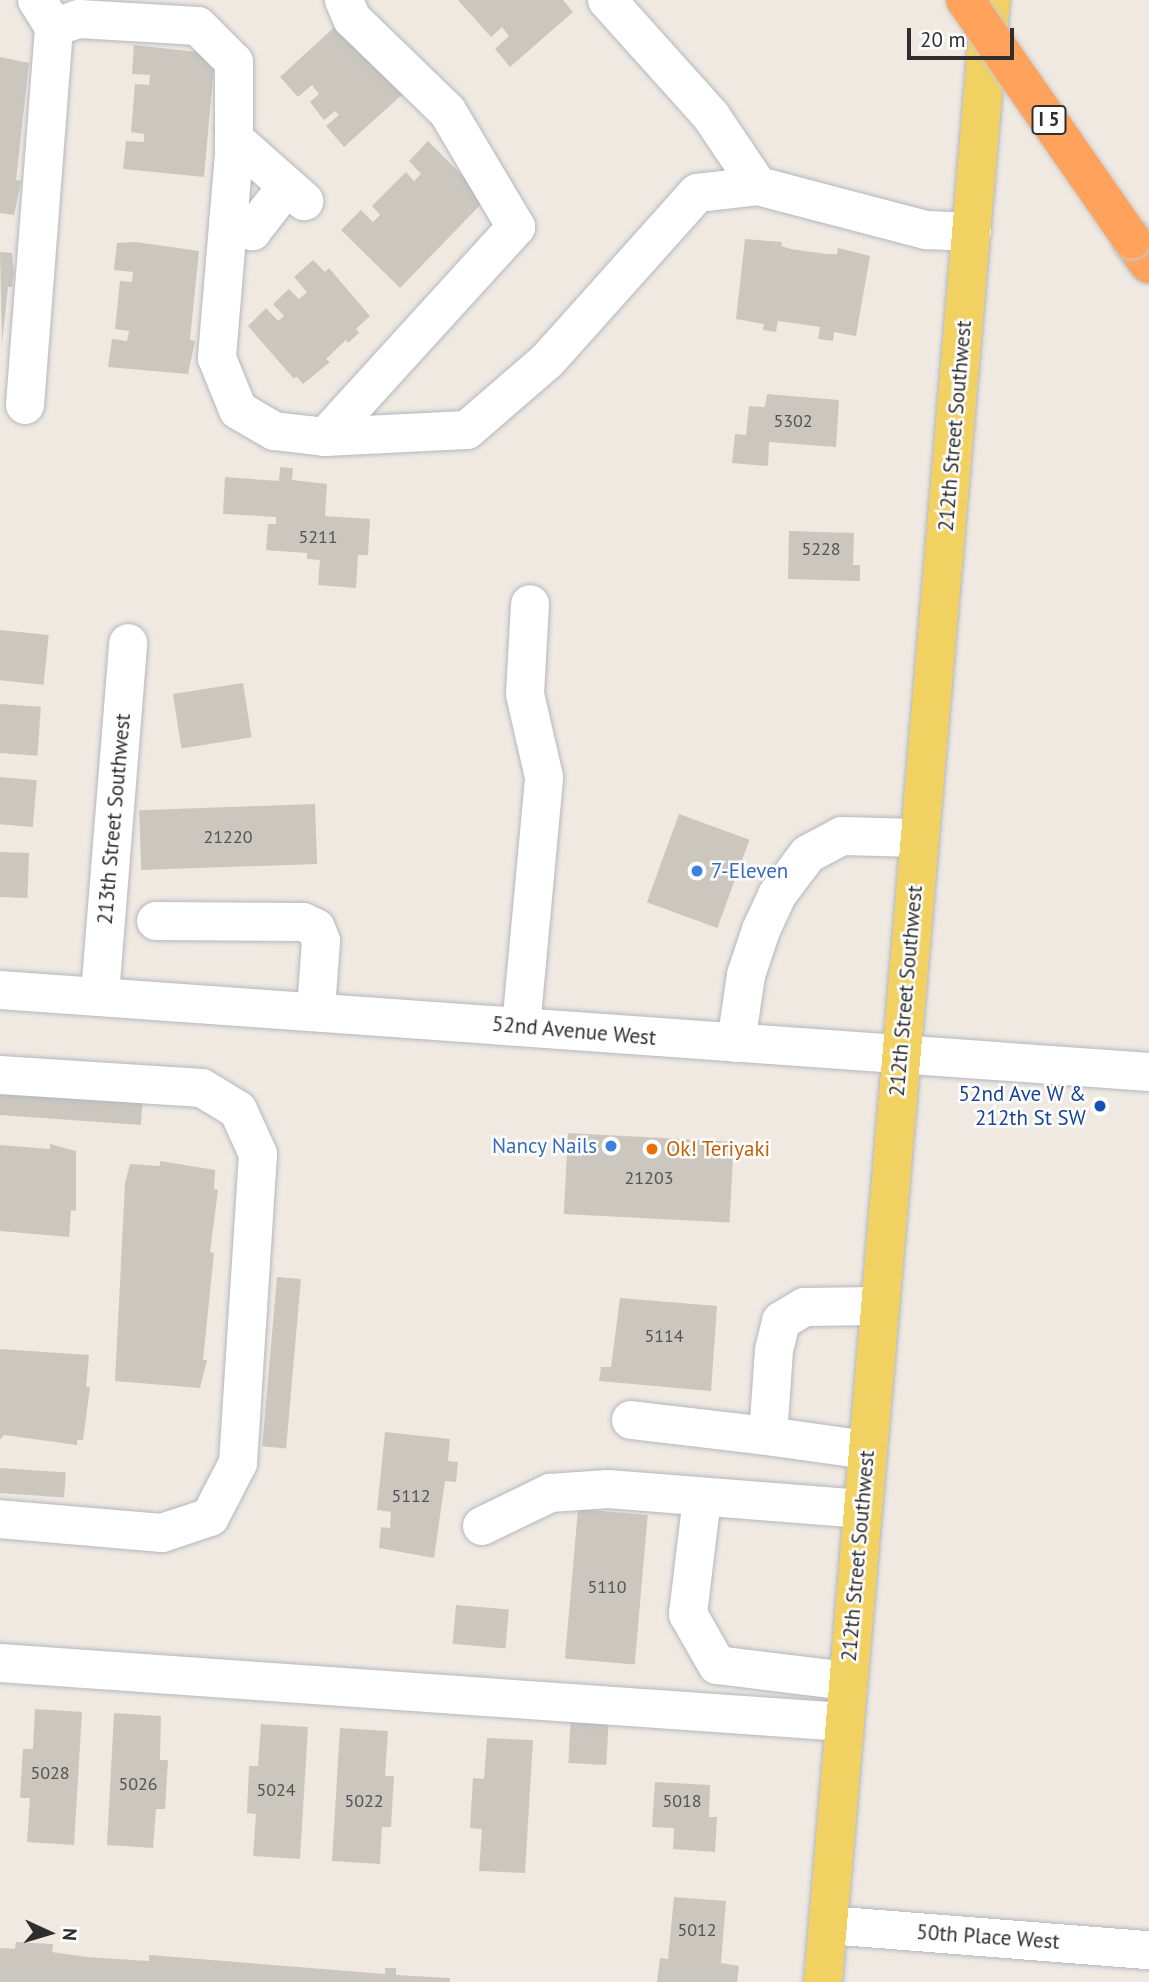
<!DOCTYPE html>
<style>
body{margin:0}
#map{position:relative;width:1149px;height:1982px;overflow:hidden;background:#efe9e1;font-family:"PT Sans",sans-serif}
div>[style]{position:absolute}
.building>*{inset:0;background:#cbc7bf;transform-origin:0 0}
.roads{filter:drop-shadow(0 0 2px #b4b7c1) drop-shadow(0 0 2px #b4b7c1)}
.minor>*{height:38px;margin:-19px;padding:0 19px;transform-origin:19px;border-radius:19px;background:#fff}
.major>*{height:38px;margin:-19px;padding:0 19px;transform-origin:19px;border-radius:19px;background:#f2d163}
.highway>*{height:38px;margin:-19px;padding:0 19px;transform-origin:19px;border-radius:19px;background:#ffa35c}
.bridges{filter:drop-shadow(0 0 2px #c9c9c9) drop-shadow(0 0 2px #c9c9c9)}
.highway-bridge>*{height:38px;margin:-19px;padding:0 19px;transform-origin:19px;border-radius:19px;background:#ffa35c}
.dots>*{width:19px;height:19px;translate:-50% -50%;box-sizing:border-box;border:4px solid #fff;border-radius:50%}
span{translate:-50% -50%;white-space:nowrap;text-align:center;line-height:1.15;-webkit-text-stroke:5px #fff;paint-order:stroke}
.number-label{font-size:18px;color:#555452}
.number-label span{-webkit-text-stroke-width:0}
.shield-label span{padding:2px 5px;background:#fff;border:2px solid;border-radius:5px;-webkit-text-stroke-width:0}
.shield-label{font-size:19px;color:#2e2e2e;font-weight:700}
.street-label{font-size:21px;color:#2e2e2e}
.shop-label{font-size:21px;color:#366cbe}
.left{translate:0 -50%;text-align:left}
.right{translate:-100% -50%;text-align:right}
.transit-label{font-size:21px;color:#164399}
.food-label{font-size:21px;color:#c56008}
.north{position:absolute;left:14px;top:1898px;width:70px;height:70px;-webkit-text-stroke:5px #fff;paint-order:stroke;rotate:94deg;font-size:19px;font-weight:700;line-height:28px;text-align:center;color:#2e2e2e}
.north::after{content:'';display:block;margin:auto;width:24px;height:32px;background:#2e2e2e;clip-path:polygon(50% 0,100% 100%,50% 72%,0 100%)}
.scale{position:absolute;left:907px;top:28px;width:107px;height:32px;box-sizing:border-box;border:4px solid #2e2e2e;border-top:0;padding-left:9px;font-size:21px;line-height:24px;white-space:nowrap;color:#2e2e2e;-webkit-text-stroke:5px #fff;paint-order:stroke}
</style>
<div id="map">
<div class="building">
<i style="clip-path:polygon(458px 0,563px 0,573px 12px,510px 67px,495px 49px,509px 36px,502px 27px,491px 37px)"></i>
<i style="clip-path:polygon(342px 20px,404px 93px,344px 147px,326px 126px,339px 115px,335px 111px,324px 120px,310px 102px,319px 94px,312px 85px,298px 97px,280px 77px)"></i>
<i style="clip-path:polygon(134px 45px,215px 54px,204px 177px,123px 169px,126px 141px,144px 142px,144px 134px,131px 132px,135px 84px,149px 85px,150px 75px,132px 74px)"></i>
<i style="clip-path:polygon(0 57px,29px 63px,16px 180px,21px 181px,14px 215px,0 213px)"></i>
<i style="clip-path:polygon(428px 141px,486px 199px,400px 288px,341px 230px,361px 210px,373px 222px,380px 215px,372px 206px,406px 172px,414px 181px,421px 174px,409px 161px)"></i>
<i style="clip-path:polygon(745px 239px,782px 242px,781px 246px,791px 249px,826px 254px,837px 254px,838px 248px,870px 256px,856px 336px,834px 332px,833px 341px,818px 339px,820px 327px,778px 321px,776px 332px,763px 330px,764px 324px,736px 319px)"></i>
<i style="clip-path:polygon(136px 242px,199px 251px,190px 340px,195px 341px,188px 374px,108px 367px,112px 339px,127px 341px,129px 331px,115px 329px,120px 281px,132px 282px,133px 272px,114px 270px,117px 243px)"></i>
<i style="clip-path:polygon(0 252px,12px 253px,14px 272px,12px 287px,8px 287px,2px 344px)"></i>
<i style="clip-path:polygon(313px 260px,325px 272px,329px 268px,370px 316px,356px 329px,359px 333px,348px 343px,346px 340px,326px 359px,330px 362px,303px 384px,296px 376px,294px 379px,248px 326px,266px 308px,278px 321px,284px 316px,273px 304px,289px 289px,299px 299px,307px 292px,294px 277px)"></i>
<i style="clip-path:polygon(767px 394px,839px 400px,836px 447px,769px 442px,768px 466px,732px 463px,735px 434px,746px 435px,749px 406px,765px 407px)"></i>
<i style="clip-path:polygon(280px 467px,293px 468px,292px 480px,327px 484px,325px 516px,370px 519px,368px 555px,358px 555px,356px 588px,318px 585px,320px 560px,307px 559px,307px 553px,266px 550px,268px 524px,276px 524px,276px 517px,223px 514px,225px 477px,279px 481px)"></i>
<i style="clip-path:polygon(789px 531px,854px 533px,853px 565px,860px 565px,860px 581px,788px 579px)"></i>
<i style="left:0;top:630px;width:49px;height:50px;rotate:6deg"></i>
<i style="left:243px;top:683px;width:55px;height:71px;rotate:81deg"></i>
<i style="left:0;top:704px;width:41px;height:49px;rotate:4deg"></i>
<i style="left:0;top:777px;width:37px;height:47px;rotate:5deg"></i>
<i style="left:315px;top:804px;width:60px;height:176px;rotate:88deg"></i>
<i style="left:679px;top:814px;width:75px;height:94px;rotate:20deg"></i>
<i style="left:0;top:852px;width:29px;height:45px;rotate:2deg"></i>
<i style="left:0;top:1089px;width:143px;height:26px;rotate:4deg"></i>
<i style="left:568px;top:1133px;width:166px;height:81px;rotate:3deg"></i>
<i style="clip-path:polygon(50px 1144px,76px 1151px,76px 1211px,71px 1210px,69px 1237px,0 1231px,0 1145px,50px 1149px)"></i>
<i style="clip-path:polygon(160px 1161px,215px 1170px,214px 1189px,218px 1190px,210px 1252px,214px 1253px,203px 1360px,207px 1360px,200px 1388px,115px 1381px,125px 1183px,130px 1164px,160px 1166px)"></i>
<i style="left:277px;top:1277px;width:24px;height:170px;rotate:5deg"></i>
<i style="clip-path:polygon(620px 1298px,717px 1306px,711px 1391px,599px 1381px,601px 1367px,611px 1367px)"></i>
<i style="clip-path:polygon(0 1349px,89px 1355px,86px 1387px,90px 1387px,83px 1440px,77px 1440px,77px 1445px,4px 1435px,0 1440px)"></i>
<i style="clip-path:polygon(385px 1432px,450px 1439px,448px 1461px,458px 1462px,456px 1482px,445px 1481px,434px 1558px,379px 1548px,381px 1527px,390px 1528px,391px 1512px,377px 1510px)"></i>
<i style="left:0;top:1468px;width:66px;height:25px;rotate:4deg"></i>
<i style="left:578px;top:1509px;width:70px;height:150px;rotate:5deg"></i>
<i style="left:456px;top:1605px;width:53px;height:39px;rotate:5deg"></i>
<i style="clip-path:polygon(35px 1709px,82px 1712px,74px 1845px,27px 1842px,30px 1798px,20px 1798px,23px 1749px,33px 1749px)"></i>
<i style="clip-path:polygon(114px 1713px,161px 1716px,160px 1760px,168px 1760px,165px 1809px,156px 1809px,153px 1848px,107px 1845px)"></i>
<i style="left:571px;top:1713px;width:38px;height:50px;rotate:3deg"></i>
<i style="clip-path:polygon(261px 1724px,308px 1727px,300px 1859px,253px 1856px,256px 1814px,247px 1813px,249px 1766px,258px 1766px)"></i>
<i style="clip-path:polygon(340px 1728px,388px 1731px,385px 1776px,394px 1776px,391px 1827px,382px 1827px,380px 1864px,332px 1861px)"></i>
<i style="clip-path:polygon(487px 1738px,533px 1740px,525px 1873px,479px 1871px,482px 1829px,470px 1828px,473px 1778px,484px 1779px)"></i>
<i style="clip-path:polygon(655px 1782px,710px 1785px,709px 1817px,717px 1817px,715px 1852px,673px 1849px,674px 1828px,652px 1827px)"></i>
<i style="clip-path:polygon(674px 1897px,726px 1901px,721px 1963px,739px 1966px,737px 1982px,657px 1982px,660px 1958px,668px 1959px)"></i>
<i style="clip-path:polygon(16px 1942px,53px 1944px,52px 1952px,86px 1957px,149px 1961px,149px 1955px,385px 1974px,385px 1968px,396px 1968px,396px 1975px,450px 1978px,450px 1982px,0 1982px,0 1948px,15px 1949px)"></i>
</div>
<div class="roads">
<div class="minor">
<i style="left:37px;top:0;width:32px;rotate:58deg"></i>
<i style="left:607px;top:0;width:156px;rotate:48.1deg"></i>
<i style="left:711px;top:116px;width:84px;rotate:56.1deg"></i>
<i style="left:234px;top:139px;width:94px;rotate:41.5deg"></i>
<i style="left:228px;top:222px;width:26px;rotate:21deg"></i>
<i style="left:252px;top:231px;width:57px;rotate:-52.1deg"></i>
<i style="left:25px;top:405px;width:379px;rotate:-85.6deg"></i>
<i style="left:54px;top:27px;width:26px;rotate:-18deg"></i>
<i style="left:79px;top:19px;width:119px;rotate:3.4deg"></i>
<i style="left:198px;top:26px;width:51px;rotate:45deg"></i>
<i style="left:234px;top:62px;width:92px;rotate:90deg"></i>
<i style="left:234px;top:154px;width:205px;rotate:94.8deg"></i>
<i style="left:217px;top:358px;width:56px;rotate:68deg"></i>
<i style="left:238px;top:410px;width:42px;rotate:30.3deg"></i>
<i style="left:274px;top:431px;width:51px;rotate:6.7deg"></i>
<i style="left:325px;top:437px;width:142px;rotate:-2.8deg"></i>
<i style="left:467px;top:430px;width:106px;rotate:-40.8deg"></i>
<i style="left:547px;top:361px;width:225px;rotate:-48.2deg"></i>
<i style="left:697px;top:193px;width:61px;rotate:-6.5deg"></i>
<i style="left:758px;top:186px;width:174px;rotate:14.7deg"></i>
<i style="left:926px;top:230px;width:46px;rotate:2.5deg"></i>
<i style="left:325px;top:437px;width:284px;rotate:-47.7deg"></i>
<i style="left:516px;top:227px;width:135px;rotate:-120.7deg"></i>
<i style="left:447px;top:111px;width:132px;rotate:-135.9deg"></i>
<i style="left:352px;top:19px;width:21px;rotate:-113deg"></i>
<i style="left:156px;top:921px;width:147px;rotate:0.4deg"></i>
<i style="left:303px;top:922px;width:14px;rotate:25deg"></i>
<i style="left:316px;top:928px;width:14px;rotate:69deg"></i>
<i style="left:321px;top:941px;width:68px;rotate:94.2deg"></i>
<i style="left:0;top:990px;width:1152px;rotate:4.08deg"></i>
<i style="left:100px;top:994px;width:352px;rotate:-85.4deg"></i>
<i style="left:521px;top:1027px;width:251px;rotate:-84.7deg"></i>
<i style="left:544px;top:777px;width:85px;rotate:-102.9deg"></i>
<i style="left:525px;top:694px;width:90px;rotate:-86.8deg"></i>
<i style="left:736px;top:1043px;width:69px;rotate:-81.6deg"></i>
<i style="left:746px;top:975px;width:47px;rotate:-71.6deg"></i>
<i style="left:761px;top:930px;width:38px;rotate:-65deg"></i>
<i style="left:777px;top:895px;width:51px;rotate:-52.9deg"></i>
<i style="left:808px;top:854px;width:38px;rotate:-28deg"></i>
<i style="left:842px;top:836px;width:77px;rotate:1.5deg"></i>
<i style="left:0;top:1075px;width:202px;rotate:3.7deg"></i>
<i style="left:202px;top:1088px;width:42px;rotate:31.4deg"></i>
<i style="left:238px;top:1110px;width:48px;rotate:65.6deg"></i>
<i style="left:258px;top:1154px;width:310px;rotate:93.7deg"></i>
<i style="left:238px;top:1463px;width:61px;rotate:117.4deg"></i>
<i style="left:210px;top:1517px;width:51px;rotate:161.6deg"></i>
<i style="left:162px;top:1533px;width:163px;rotate:-175.1deg"></i>
<i style="left:631px;top:1420px;width:138px;rotate:6.7deg"></i>
<i style="left:867px;top:1450px;width:100px;rotate:-172deg"></i>
<i style="left:768px;top:1436px;width:86px;rotate:-86deg"></i>
<i style="left:774px;top:1350px;width:30px;rotate:-76deg"></i>
<i style="left:781px;top:1321px;width:27px;rotate:-31deg"></i>
<i style="left:804px;top:1307px;width:75px;rotate:-0.8deg"></i>
<i style="left:702px;top:1498px;width:117px;rotate:96.9deg"></i>
<i style="left:688px;top:1614px;width:59px;rotate:60.4deg"></i>
<i style="left:717px;top:1665px;width:132px;rotate:7deg"></i>
<i style="left:482px;top:1526px;width:76px;rotate:-25.9deg"></i>
<i style="left:550px;top:1493px;width:58px;rotate:-3.9deg"></i>
<i style="left:608px;top:1489px;width:255px;rotate:4.5deg"></i>
<i style="left:0;top:1663px;width:846px;rotate:4deg"></i>
<i style="left:828px;top:1925px;width:322px;rotate:4.5deg"></i>
</div>
<div class="major">
<i style="left:823px;top:1982px;width:1989px;rotate:-85.16deg"></i>
</div>
<div class="highway">
<i style="left:1132px;top:240px;width:29px;rotate:55deg"></i>
</div>
</div>
<div class="bridges">
<div class="highway-bridge">
<i style="left:965px;top:0;width:292px;rotate:55.2deg"></i>
</div>
</div>
<div class="dots">
<i style="left:697px;top:871px;background:#3f7fe0"></i>
<i style="left:1100px;top:1106px;background:#1a4fb4"></i>
<i style="left:611px;top:1146px;background:#3f7fe0"></i>
<i style="left:652px;top:1149px;background:#e8710a"></i>
</div>
<div class="number-label">
<span style="left:793px;top:421px">5302</span>
<span style="left:318px;top:537px">5211</span>
<span style="left:821px;top:549px">5228</span>
<span style="left:228px;top:837px">21220</span>
<span style="left:649px;top:1178px">21203</span>
<span style="left:664px;top:1336px">5114</span>
<span style="left:411px;top:1496px">5112</span>
<span style="left:607px;top:1587px">5110</span>
<span style="left:50px;top:1773px">5028</span>
<span style="left:138px;top:1784px">5026</span>
<span style="left:276px;top:1790px">5024</span>
<span style="left:364px;top:1801px">5022</span>
<span style="left:682px;top:1801px">5018</span>
<span style="left:697px;top:1930px">5012</span>
</div>
<div class="shield-label">
<span style="left:1049px;top:120px">I 5</span>
</div>
<div class="street-label">
<span style="left:955px;top:426px;rotate:-85deg">212th Street Southwest</span>
<span style="left:114px;top:819px;rotate:-85deg">213th Street Southwest</span>
<span style="left:906px;top:991px;rotate:-85deg">212th Street Southwest</span>
<span style="left:574px;top:1031px;rotate:5deg">52nd Avenue West</span>
<span style="left:858px;top:1556px;rotate:-85deg">212th Street Southwest</span>
<span style="left:988px;top:1937px;rotate:4deg">50th Place West</span>
</div>
<div class="shop-label">
<span class="left" style="left:711px;top:871px">7-Eleven</span>
<span class="right" style="left:597px;top:1146px">Nancy Nails</span>
</div>
<div class="transit-label">
<span class="right" style="left:1086px;top:1106px">52nd Ave W &amp;<br>212th St SW</span>
</div>
<div class="food-label">
<span class="left" style="left:666px;top:1149px">Ok! Teriyaki</span>
</div>
<div class="north">N</div>
<div class="scale">20 m</div>
</div>
